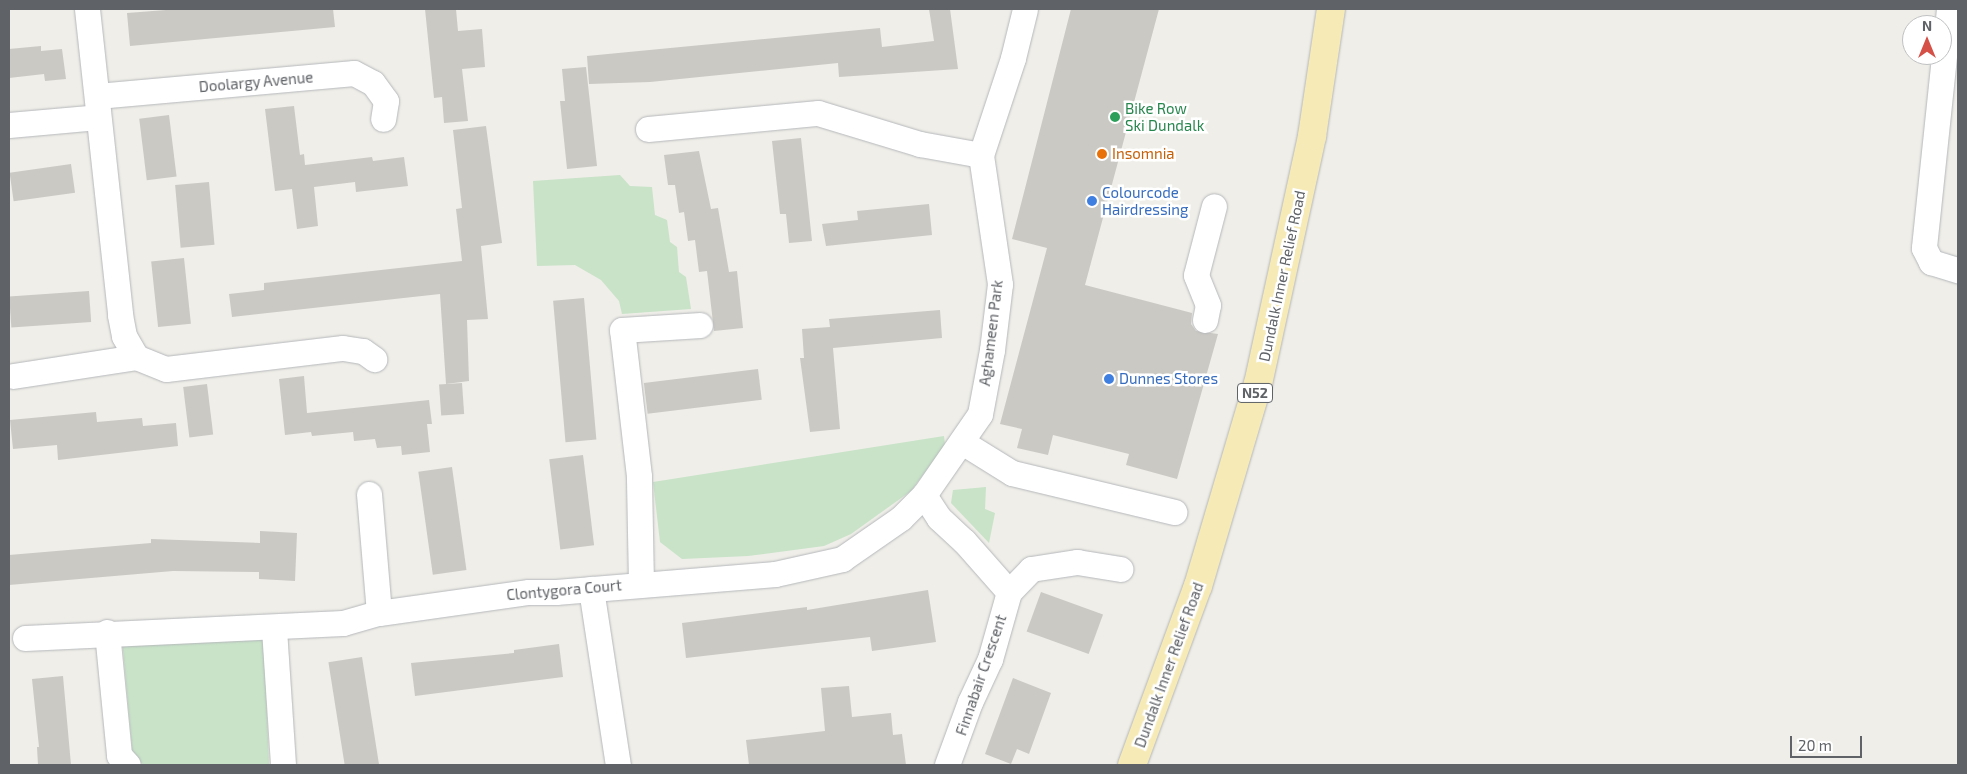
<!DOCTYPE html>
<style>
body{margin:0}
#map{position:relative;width:1967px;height:774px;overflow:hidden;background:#efeee8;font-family:"Exo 2",sans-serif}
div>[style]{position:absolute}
.green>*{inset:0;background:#c8e3c8}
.building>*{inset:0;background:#cbc9c4;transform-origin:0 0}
.roads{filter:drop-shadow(0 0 1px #b5b7bb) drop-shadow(0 0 1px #b5b7bb)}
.minor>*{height:25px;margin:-12.5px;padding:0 12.5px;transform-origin:12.5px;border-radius:12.5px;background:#fff}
.major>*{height:28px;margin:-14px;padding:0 14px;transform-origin:14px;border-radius:14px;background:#f6eab7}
.dots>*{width:14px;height:14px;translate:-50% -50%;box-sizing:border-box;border:2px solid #fff;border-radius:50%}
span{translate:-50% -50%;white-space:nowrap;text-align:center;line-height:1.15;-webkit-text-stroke:5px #fff;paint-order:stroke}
.shield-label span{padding:1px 4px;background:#fff;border:1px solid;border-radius:4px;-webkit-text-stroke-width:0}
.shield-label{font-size:14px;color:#5f6266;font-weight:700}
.street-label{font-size:15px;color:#5f6266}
.leisure-label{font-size:15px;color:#27864d}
.left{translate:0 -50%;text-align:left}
.food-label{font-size:15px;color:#c56008}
.shop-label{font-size:15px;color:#366cbe}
.frame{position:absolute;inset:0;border:10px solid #5f6266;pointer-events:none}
.north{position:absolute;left:1902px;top:15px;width:50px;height:50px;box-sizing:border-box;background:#fff;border:1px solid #bfc0c2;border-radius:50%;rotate:0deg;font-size:14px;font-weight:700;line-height:20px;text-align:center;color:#5f6266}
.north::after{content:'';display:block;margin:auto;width:18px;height:22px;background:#d55148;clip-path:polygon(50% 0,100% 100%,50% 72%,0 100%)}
.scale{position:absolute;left:1790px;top:736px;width:72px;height:22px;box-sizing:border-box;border:2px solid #5f6266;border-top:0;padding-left:6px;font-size:15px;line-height:18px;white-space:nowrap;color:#5f6266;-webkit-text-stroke:4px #fff;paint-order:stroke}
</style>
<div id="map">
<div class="green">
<i style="clip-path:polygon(620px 175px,630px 186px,652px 187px,655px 215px,667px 220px,670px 242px,677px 247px,679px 272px,686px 277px,691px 309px,622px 314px,619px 301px,601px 280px,575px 265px,537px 266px,533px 181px)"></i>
<i style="clip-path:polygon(944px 436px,945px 445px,911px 491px,851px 534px,824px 546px,748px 556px,682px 559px,660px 542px,653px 482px)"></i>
<i style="clip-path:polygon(986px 487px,985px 509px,995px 513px,989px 543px,951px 503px,953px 490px)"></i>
<i style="clip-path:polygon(264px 633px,269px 765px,145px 765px,133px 759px,122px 639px)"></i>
</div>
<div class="building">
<i style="clip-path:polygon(179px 9px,333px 9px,335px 27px,130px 46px,127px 13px)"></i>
<i style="clip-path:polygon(425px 9px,456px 9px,458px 31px,482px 29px,485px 67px,462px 69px,468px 121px,444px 123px,442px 97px,434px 98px)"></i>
<i style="clip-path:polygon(929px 9px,950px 9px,958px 69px,839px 77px,838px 63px,650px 82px,589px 84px,587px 56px,880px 28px,882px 47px,934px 41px)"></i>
<i style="clip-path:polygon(1071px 9px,1159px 9px,1085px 285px,1192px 313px,1191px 324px,1196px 331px,1218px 334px,1177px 479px,1126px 465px,1129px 454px,1053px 435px,1048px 455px,1017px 448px,1022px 429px,1000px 424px,1047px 248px,1012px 239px)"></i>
<i style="clip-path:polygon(41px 46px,41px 51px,62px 49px,66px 79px,45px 81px,44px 74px,9px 78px,9px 49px)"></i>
<i style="clip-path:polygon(586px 67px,597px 166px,567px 169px,560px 101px,565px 101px,562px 69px)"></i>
<i style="clip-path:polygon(294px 106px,300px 155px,304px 154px,305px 165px,372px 157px,373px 161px,404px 157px,408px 186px,356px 192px,355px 182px,314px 187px,318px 226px,297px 229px,292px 189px,275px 191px,265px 109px)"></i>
<i style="left:169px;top:115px;width:62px;height:30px;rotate:83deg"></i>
<i style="clip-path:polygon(486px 126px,502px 243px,481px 246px,488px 319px,467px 320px,469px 381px,446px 384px,440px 294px,232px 317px,229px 294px,264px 290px,264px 283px,462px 261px,456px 209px,462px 208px,453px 130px)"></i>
<i style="clip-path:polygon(801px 138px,812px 241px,789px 243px,786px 214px,780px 214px,772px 141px)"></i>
<i style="clip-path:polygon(699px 151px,711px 209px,718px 208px,729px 272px,737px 271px,743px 328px,714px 331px,707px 271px,699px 272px,695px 240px,688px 241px,684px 212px,679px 213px,675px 185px,668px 185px,664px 155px)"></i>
<i style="left:71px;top:164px;width:29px;height:62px;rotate:82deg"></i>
<i style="left:209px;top:182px;width:63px;height:34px;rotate:85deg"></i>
<i style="clip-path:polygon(929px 204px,932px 235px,826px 246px,822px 224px,858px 220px,857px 211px)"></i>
<i style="left:184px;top:258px;width:66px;height:33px;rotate:84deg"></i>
<i style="left:89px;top:291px;width:31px;height:80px;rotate:86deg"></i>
<i style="left:584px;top:298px;width:142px;height:31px;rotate:85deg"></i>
<i style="clip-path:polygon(940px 310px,942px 338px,833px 348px,840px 429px,810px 432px,800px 358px,804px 358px,802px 329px,830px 327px,829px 319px)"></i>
<i style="left:758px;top:369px;width:31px;height:115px;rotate:83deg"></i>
<i style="clip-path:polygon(304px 376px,307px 413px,429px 400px,432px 424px,427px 424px,430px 452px,402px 455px,401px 446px,377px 448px,375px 439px,354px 441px,353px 432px,312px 436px,311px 432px,285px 435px,279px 379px)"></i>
<i style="left:462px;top:383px;width:31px;height:23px;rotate:86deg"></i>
<i style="left:207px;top:384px;width:51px;height:24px;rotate:83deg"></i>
<i style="clip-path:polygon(96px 412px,97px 422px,142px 418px,143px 426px,176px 423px,178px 446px,58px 460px,57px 445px,13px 449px,10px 420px)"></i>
<i style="left:583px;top:455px;width:91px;height:34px;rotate:83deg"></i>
<i style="left:452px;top:467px;width:104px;height:34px;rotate:82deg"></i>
<i style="clip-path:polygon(260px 531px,297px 533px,295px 581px,259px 579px,259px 572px,173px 571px,9px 585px,9px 555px,151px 543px,151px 539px,260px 543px)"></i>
<i style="clip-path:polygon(928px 590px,936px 642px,872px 651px,870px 637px,686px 658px,682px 623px,807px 607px,807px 610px)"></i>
<i style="left:1041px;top:592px;width:66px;height:42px;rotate:20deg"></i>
<i style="clip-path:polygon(559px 644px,563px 677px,415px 696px,411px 663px,514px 653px,514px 650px)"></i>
<i style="left:362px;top:657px;width:109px;height:34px;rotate:81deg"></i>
<i style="clip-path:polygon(63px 676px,71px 765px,38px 765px,37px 747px,39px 747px,32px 679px)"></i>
<i style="clip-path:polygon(1013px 678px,1051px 693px,1029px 754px,1017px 749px,1011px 764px,985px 754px)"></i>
<i style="clip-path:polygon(849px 686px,852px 717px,891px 713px,893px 735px,902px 734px,906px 765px,749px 765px,746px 740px,825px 731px,821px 688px)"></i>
</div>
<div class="roads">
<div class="minor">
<i style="left:87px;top:9px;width:308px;rotate:83.8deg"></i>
<i style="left:120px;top:315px;width:21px;rotate:79deg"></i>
<i style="left:124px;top:336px;width:24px;rotate:60deg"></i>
<i style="left:1949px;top:9px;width:240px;rotate:96deg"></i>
<i style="left:1924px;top:248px;width:16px;rotate:63deg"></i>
<i style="left:1931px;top:262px;width:28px;rotate:17deg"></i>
<i style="left:97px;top:96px;width:258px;rotate:-5.1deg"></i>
<i style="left:354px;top:73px;width:21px;rotate:28deg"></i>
<i style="left:373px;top:83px;width:22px;rotate:54deg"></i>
<i style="left:386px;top:101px;width:18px;rotate:99deg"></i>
<i style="left:9px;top:125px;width:89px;rotate:-5.1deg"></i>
<i style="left:648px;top:129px;width:171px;rotate:-5.4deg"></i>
<i style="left:818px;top:113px;width:107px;rotate:16.9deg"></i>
<i style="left:920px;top:144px;width:62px;rotate:10.2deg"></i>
<i style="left:1205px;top:320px;width:15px;rotate:-79deg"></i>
<i style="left:1208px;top:305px;width:32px;rotate:-112deg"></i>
<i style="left:1196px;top:275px;width:71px;rotate:-75.4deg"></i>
<i style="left:13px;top:376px;width:124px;rotate:-8.8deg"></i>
<i style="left:136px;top:357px;width:32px;rotate:22deg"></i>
<i style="left:166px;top:369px;width:178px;rotate:-6.8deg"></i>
<i style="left:343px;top:348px;width:20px;rotate:9deg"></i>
<i style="left:363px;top:351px;width:14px;rotate:36deg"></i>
<i style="left:962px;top:442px;width:59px;rotate:31.8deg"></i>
<i style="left:1012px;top:473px;width:167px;rotate:13.5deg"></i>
<i style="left:369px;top:494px;width:119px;rotate:85.2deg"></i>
<i style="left:924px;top:495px;width:27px;rotate:57deg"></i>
<i style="left:939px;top:518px;width:34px;rotate:43deg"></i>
<i style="left:964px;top:541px;width:68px;rotate:48.6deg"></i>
<i style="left:1009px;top:592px;width:70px;rotate:105.8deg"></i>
<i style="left:990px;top:659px;width:47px;rotate:114.9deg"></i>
<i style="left:970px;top:702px;width:67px;rotate:110.1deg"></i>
<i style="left:641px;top:584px;width:108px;rotate:-91.1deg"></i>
<i style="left:639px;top:476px;width:147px;rotate:-96.6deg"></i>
<i style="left:622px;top:330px;width:78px;rotate:-3.7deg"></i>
<i style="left:591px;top:589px;width:178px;rotate:81.3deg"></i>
<i style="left:1009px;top:592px;width:32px;rotate:-46deg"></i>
<i style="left:1031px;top:569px;width:47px;rotate:-8.7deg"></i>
<i style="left:1077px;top:562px;width:44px;rotate:9.2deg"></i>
<i style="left:274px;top:629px;width:136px;rotate:86.2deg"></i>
<i style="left:107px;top:632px;width:124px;rotate:84.4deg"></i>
<i style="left:119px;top:755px;width:13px;rotate:48deg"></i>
<i style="left:25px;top:638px;width:318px;rotate:-2.7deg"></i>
<i style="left:343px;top:623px;width:37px;rotate:-16deg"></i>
<i style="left:379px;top:613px;width:151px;rotate:-8deg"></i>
<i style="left:529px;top:592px;width:27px"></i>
<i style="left:556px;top:592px;width:220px;rotate:-4.7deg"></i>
<i style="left:775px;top:574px;width:69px;rotate:-12.6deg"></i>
<i style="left:842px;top:559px;width:72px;rotate:-34.8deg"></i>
<i style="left:901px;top:518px;width:33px;rotate:-45deg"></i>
<i style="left:924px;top:495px;width:98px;rotate:-55.3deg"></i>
<i style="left:980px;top:414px;width:65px;rotate:-79.4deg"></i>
<i style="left:992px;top:350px;width:66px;rotate:-83.1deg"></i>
<i style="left:1000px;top:284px;width:130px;rotate:-98.4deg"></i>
<i style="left:981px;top:155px;width:102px;rotate:-71.7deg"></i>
<i style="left:1013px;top:58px;width:50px;rotate:-76.2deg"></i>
</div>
<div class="major">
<i style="left:1132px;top:765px;width:191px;rotate:-69.8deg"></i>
<i style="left:1198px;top:586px;width:211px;rotate:-73.5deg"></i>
<i style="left:1258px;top:384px;width:254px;rotate:-77.7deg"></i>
<i style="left:1312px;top:136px;width:128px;rotate:-81.5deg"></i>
</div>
</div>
<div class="dots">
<i style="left:1115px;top:117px;background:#2e9e5b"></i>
<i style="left:1102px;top:154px;background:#e8710a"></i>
<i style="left:1092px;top:201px;background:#3f7fe0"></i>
<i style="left:1109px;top:379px;background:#3f7fe0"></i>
</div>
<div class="shield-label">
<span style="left:1255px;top:393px">N52</span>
</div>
<div class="street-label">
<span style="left:256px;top:82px;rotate:-5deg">Doolargy Avenue</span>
<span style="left:1282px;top:276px;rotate:-78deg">Dundalk Inner Relief Road</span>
<span style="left:991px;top:333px;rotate:-83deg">Aghameen Park</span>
<span style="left:564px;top:590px;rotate:-5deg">Clontygora Court</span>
<span style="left:1169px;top:665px;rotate:-70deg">Dundalk Inner Relief Road</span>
<span style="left:981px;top:675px;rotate:-71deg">Finnabair Crescent</span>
</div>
<div class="leisure-label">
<span class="left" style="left:1125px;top:117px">Bike Row<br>Ski Dundalk</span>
</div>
<div class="food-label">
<span class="left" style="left:1112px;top:154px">Insomnia</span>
</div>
<div class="shop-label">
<span class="left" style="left:1102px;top:201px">Colourcode<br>Hairdressing</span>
<span class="left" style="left:1119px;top:379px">Dunnes Stores</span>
</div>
<div class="frame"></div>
<div class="north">N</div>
<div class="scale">20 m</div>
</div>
